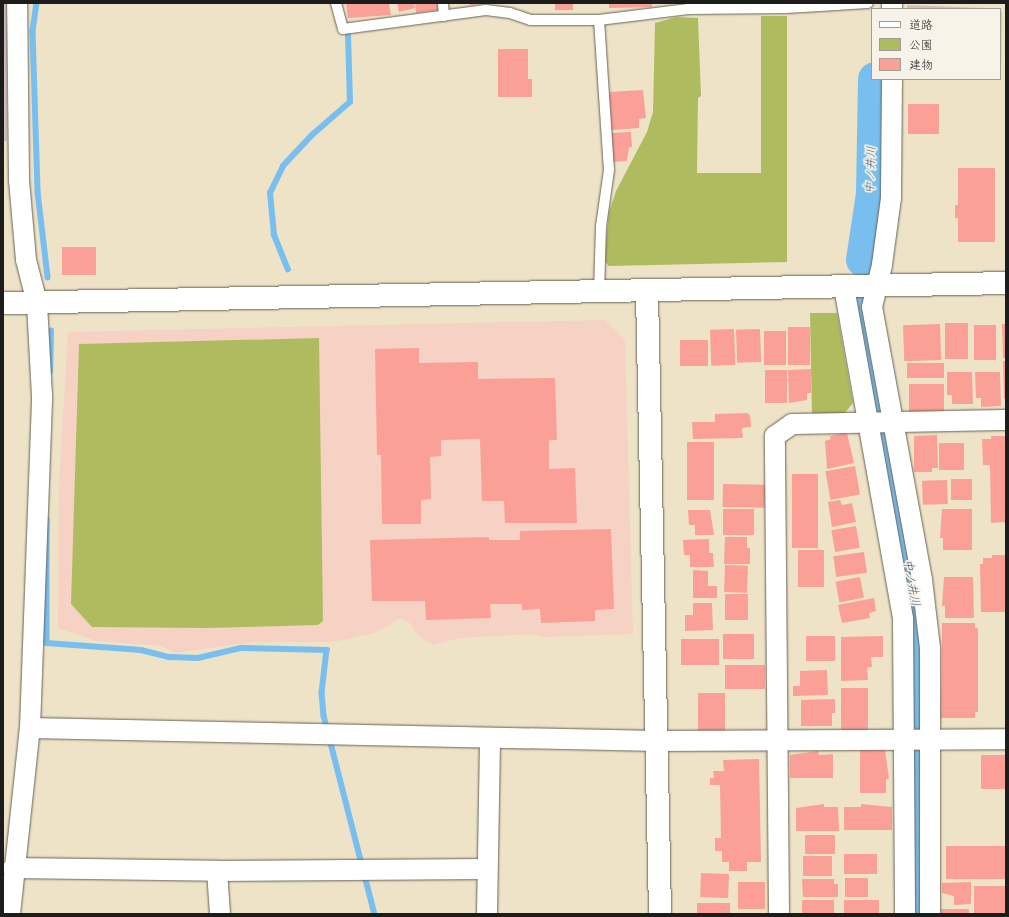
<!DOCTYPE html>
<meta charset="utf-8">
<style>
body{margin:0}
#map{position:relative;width:1009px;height:917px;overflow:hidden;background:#eee3c6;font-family:"Gochi Hand","Klee One",sans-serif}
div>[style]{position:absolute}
.built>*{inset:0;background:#f5d2c3}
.industrial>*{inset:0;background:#d1bfbd;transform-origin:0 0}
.green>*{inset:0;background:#aebc5f}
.stream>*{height:5.5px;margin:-2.75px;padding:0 2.75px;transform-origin:2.75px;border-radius:2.75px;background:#78bfef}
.river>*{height:34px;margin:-17px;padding:0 17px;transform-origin:17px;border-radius:17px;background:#78bfef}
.building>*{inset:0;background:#faa096;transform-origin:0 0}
.roads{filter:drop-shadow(0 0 1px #666258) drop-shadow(0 0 1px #666258)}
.service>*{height:10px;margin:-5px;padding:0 5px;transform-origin:5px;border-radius:5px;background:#fff}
.minor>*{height:20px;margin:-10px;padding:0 10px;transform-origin:10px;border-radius:10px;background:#fff}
.tertiary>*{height:22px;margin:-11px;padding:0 11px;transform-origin:11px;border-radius:11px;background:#fff}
span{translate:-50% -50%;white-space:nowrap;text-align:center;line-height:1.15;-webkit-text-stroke:3.5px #f7f3e8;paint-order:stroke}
.water-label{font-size:12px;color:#3c5566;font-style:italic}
.frame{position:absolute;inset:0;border:4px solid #1c1c1c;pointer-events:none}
.legend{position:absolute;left:871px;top:8px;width:130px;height:72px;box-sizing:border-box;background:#f7f3e8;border:1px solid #9f9d96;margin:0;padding:5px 7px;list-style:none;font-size:12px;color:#1c1c1c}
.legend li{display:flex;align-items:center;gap:8px;height:20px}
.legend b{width:20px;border:1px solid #9f9d96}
</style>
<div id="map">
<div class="built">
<i style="clip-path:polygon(605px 320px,625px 340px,633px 634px,542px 637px,531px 634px,460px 638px,433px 645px,418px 635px,410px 623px,401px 618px,375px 633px,333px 642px,253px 642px,175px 653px,162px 646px,97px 641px,58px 628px,59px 483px,68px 332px)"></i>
</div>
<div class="industrial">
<i style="left:3px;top:3px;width:4px;height:138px"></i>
<i style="clip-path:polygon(907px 5px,985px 8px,988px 9px,907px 9px)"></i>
<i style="clip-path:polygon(1000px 12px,1002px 12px,1001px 75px,1000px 75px)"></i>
</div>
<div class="green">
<i style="clip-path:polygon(761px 16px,787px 16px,787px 262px,609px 266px,604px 261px,609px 212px,616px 191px,647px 132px,653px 112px,655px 23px,676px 17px,698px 18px,701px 96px,698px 98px,697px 173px,761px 173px)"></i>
<i style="clip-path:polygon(810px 313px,837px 313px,853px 403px,843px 415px,812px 415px)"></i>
<i style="clip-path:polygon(319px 338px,323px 621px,318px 625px,207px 628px,92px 627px,71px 604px,79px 344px)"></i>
</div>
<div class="stream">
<i style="left:37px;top:3px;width:28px;rotate:98deg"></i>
<i style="left:33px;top:31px;width:161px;rotate:88.2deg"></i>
<i style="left:38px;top:192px;width:86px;rotate:83.3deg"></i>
<i style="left:288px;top:270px;width:38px;rotate:-112deg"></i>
<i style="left:274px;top:235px;width:42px;rotate:-95.4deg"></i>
<i style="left:270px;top:193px;width:30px;rotate:-64deg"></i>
<i style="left:283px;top:166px;width:42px;rotate:-46.9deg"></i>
<i style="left:312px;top:135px;width:50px;rotate:-41deg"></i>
<i style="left:350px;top:102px;width:66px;rotate:-91.7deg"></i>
<i style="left:50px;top:372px;width:41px;rotate:-88.6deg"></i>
<i style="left:47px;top:519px;width:124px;rotate:90deg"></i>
<i style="left:47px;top:643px;width:94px;rotate:4.3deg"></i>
<i style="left:141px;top:650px;width:30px;rotate:14deg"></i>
<i style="left:170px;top:657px;width:28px;rotate:2deg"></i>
<i style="left:198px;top:658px;width:44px;rotate:-13.1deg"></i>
<i style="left:241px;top:648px;width:86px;rotate:1.3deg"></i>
<i style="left:327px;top:650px;width:43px;rotate:96.6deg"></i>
<i style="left:322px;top:693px;width:23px;rotate:85deg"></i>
<i style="left:324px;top:716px;width:204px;rotate:75.6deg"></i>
</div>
<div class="river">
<i style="left:863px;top:260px;width:67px;rotate:-81.4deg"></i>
<i style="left:873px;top:194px;width:115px;rotate:-89deg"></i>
<i style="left:861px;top:314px;width:88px;rotate:80.2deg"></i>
<i style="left:884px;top:444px;width:179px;rotate:80deg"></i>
<i style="left:915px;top:620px;width:104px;rotate:89.4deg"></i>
<i style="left:917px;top:759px;width:155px;rotate:89.6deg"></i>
</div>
<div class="building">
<i style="clip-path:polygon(346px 3px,389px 3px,391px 15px,348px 18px)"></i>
<i style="clip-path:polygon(397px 3px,414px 3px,415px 8px,399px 12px)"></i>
<i style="clip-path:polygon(415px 3px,437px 3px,438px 10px,416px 13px)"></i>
<i style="clip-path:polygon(470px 3px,482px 3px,482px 4px,470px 5px)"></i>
<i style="left:555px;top:3px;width:18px;height:7px"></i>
<i style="clip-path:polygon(609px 3px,652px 3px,652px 7px,609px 8px)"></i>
<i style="clip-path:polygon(498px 49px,528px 49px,528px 79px,532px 79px,532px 97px,498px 97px)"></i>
<i style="clip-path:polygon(643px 90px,646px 118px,639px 119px,639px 128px,612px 130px,609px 92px)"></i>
<i style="left:908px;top:104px;width:31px;height:30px"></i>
<i style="clip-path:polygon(631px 132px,632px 147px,629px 147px,627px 161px,611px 162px,609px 133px)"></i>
<i style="clip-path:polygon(958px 168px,995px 168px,995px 242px,958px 242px,958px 218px,955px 218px,955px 205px,958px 205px)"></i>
<i style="left:96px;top:247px;width:28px;height:34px;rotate:90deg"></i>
<i style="left:945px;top:323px;width:23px;height:36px"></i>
<i style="left:940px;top:324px;width:36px;height:37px;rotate:88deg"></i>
<i style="clip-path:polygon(1002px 324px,1006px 324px,1006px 358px,1003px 358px)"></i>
<i style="left:974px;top:325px;width:22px;height:35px"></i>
<i style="left:788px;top:327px;width:22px;height:38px"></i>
<i style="left:734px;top:329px;width:36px;height:24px;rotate:88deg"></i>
<i style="left:760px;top:329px;width:33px;height:24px;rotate:88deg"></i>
<i style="left:764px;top:331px;width:22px;height:34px"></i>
<i style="left:680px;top:340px;width:28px;height:26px"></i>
<i style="clip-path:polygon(419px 348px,419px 363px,478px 362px,478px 379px,555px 378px,557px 440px,549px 440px,549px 469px,575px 468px,577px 523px,505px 523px,504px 501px,482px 501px,480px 439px,441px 440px,441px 456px,430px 457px,431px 499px,421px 500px,421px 524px,382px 524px,381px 455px,377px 455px,375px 349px)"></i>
<i style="clip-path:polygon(1003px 361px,1006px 361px,1006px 399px,1004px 399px)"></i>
<i style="left:907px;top:363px;width:37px;height:15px"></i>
<i style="clip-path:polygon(811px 369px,811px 393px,807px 393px,807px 400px,789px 403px,788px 370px)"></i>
<i style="left:765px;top:370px;width:22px;height:33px"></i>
<i style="clip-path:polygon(947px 372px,972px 372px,973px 404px,952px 404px,952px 395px,947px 395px)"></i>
<i style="clip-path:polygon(975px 372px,1000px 372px,1001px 406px,981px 407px,981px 398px,976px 398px)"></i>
<i style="left:909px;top:384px;width:35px;height:28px"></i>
<i style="clip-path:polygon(747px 413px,750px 415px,751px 427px,742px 428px,743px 438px,693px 439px,692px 422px,715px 422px,715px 414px)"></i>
<i style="clip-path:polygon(847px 433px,854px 463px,827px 469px,825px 441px,831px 439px,830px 436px)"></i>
<i style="clip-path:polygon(937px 435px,938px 468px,932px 468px,932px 472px,914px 472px,914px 436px)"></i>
<i style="clip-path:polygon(991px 436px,1006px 436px,1006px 522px,991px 523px,990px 465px,983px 465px,982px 439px,991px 439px)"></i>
<i style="left:687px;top:442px;width:27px;height:58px"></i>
<i style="left:939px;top:443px;width:25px;height:27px"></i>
<i style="left:855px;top:466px;width:29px;height:30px;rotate:80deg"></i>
<i style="left:792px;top:474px;width:26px;height:74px"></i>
<i style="left:951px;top:479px;width:21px;height:21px"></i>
<i style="left:947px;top:480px;width:24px;height:25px;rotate:88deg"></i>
<i style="left:723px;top:484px;width:42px;height:23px;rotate:1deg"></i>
<i style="clip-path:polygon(840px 500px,842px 505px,852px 503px,856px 522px,832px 527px,828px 502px)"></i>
<i style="left:723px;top:509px;width:31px;height:26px"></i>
<i style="clip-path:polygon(942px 509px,972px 509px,972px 550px,943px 550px,943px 538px,940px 538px)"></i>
<i style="clip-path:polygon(688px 510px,710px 510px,714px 535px,695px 535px,695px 525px,689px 525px)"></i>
<i style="left:856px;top:526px;width:22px;height:25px;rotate:80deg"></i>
<i style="clip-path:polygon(611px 529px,614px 609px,595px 610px,595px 621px,541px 623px,540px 609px,522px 610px,522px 604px,490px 604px,491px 618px,426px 620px,425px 601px,372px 601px,370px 540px,489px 537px,489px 540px,520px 540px,520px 531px)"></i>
<i style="clip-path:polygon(725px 537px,747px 537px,747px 548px,750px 548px,750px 564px,724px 564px)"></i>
<i style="clip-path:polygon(709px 539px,709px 553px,713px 553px,714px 567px,690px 567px,690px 555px,684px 555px,683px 540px)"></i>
<i style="left:798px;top:550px;width:26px;height:37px"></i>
<i style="left:864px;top:552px;width:21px;height:31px;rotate:82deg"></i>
<i style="clip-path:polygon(992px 555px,1006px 555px,1006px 612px,981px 612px,980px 564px,983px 564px,983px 558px,992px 558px)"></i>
<i style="left:725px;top:565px;width:23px;height:27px;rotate:2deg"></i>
<i style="clip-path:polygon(693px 570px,708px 571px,708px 586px,717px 586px,717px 598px,693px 598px)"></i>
<i style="left:860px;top:577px;width:21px;height:25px;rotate:79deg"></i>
<i style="clip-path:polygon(944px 577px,973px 577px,974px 618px,945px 618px,945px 606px,942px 606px)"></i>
<i style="left:725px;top:594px;width:23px;height:26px"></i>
<i style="clip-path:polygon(874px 598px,876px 611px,869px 613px,870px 618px,842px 623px,838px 605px)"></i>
<i style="clip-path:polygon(693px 603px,712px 603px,713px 630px,685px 631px,685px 615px,693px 615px)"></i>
<i style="clip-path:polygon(942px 623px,975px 623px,975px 628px,978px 628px,978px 712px,975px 712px,975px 718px,941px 718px)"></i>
<i style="left:723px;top:634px;width:31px;height:25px"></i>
<i style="left:806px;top:636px;width:29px;height:25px"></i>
<i style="clip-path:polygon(883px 636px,883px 657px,871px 657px,872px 667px,867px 667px,868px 680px,841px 681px,841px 637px)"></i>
<i style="left:719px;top:639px;width:26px;height:38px;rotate:90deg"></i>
<i style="left:725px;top:665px;width:40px;height:24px"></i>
<i style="clip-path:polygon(827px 670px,828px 695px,793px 696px,793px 686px,800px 686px,800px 671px)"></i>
<i style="left:841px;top:688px;width:27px;height:43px"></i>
<i style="left:698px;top:693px;width:27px;height:39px"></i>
<i style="clip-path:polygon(835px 699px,835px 713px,832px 713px,832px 726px,801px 726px,801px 700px)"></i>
<i style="clip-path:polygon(860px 750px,885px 750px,889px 779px,886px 779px,886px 793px,860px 793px)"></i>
<i style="clip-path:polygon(818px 751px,819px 755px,833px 754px,833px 778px,790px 778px,790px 755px)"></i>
<i style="left:981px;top:755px;width:25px;height:34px"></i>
<i style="clip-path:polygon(759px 759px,761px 862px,747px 862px,747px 871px,729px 871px,729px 862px,722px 862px,722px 851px,715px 851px,715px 838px,721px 838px,720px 785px,710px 785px,710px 778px,714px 778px,713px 771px,724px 771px,723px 760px)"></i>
<i style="clip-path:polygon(824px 804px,824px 807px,838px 807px,839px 831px,796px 831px,796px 808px)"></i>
<i style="clip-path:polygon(861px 804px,892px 807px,892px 830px,844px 830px,844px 807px,861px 807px)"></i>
<i style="left:805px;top:835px;width:30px;height:19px"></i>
<i style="left:1006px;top:846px;width:33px;height:60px;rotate:90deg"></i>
<i style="left:844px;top:854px;width:33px;height:20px"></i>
<i style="left:803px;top:856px;width:29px;height:20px"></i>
<i style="left:701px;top:873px;width:28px;height:24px;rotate:2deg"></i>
<i style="left:845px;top:878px;width:23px;height:19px"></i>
<i style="clip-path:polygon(802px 879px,834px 879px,834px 884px,838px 884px,838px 897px,803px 897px)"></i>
<i style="left:738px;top:882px;width:27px;height:27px"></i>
<i style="clip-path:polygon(971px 882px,971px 904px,954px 905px,954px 896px,942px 893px,942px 883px)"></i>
<i style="left:974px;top:886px;width:32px;height:27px"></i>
<i style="left:802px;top:900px;width:32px;height:14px"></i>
<i style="left:879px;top:900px;width:14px;height:35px;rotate:90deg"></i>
<i style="left:697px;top:903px;width:33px;height:11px"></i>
<i style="left:941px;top:909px;width:28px;height:5px"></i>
</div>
<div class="roads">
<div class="service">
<i style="left:336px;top:3px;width:27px;rotate:75deg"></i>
<i style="left:343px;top:29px;width:144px;rotate:-7.6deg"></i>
<i style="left:486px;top:10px;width:24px;rotate:7deg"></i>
<i style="left:510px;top:13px;width:21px;rotate:19deg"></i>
<i style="left:530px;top:20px;width:69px"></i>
<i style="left:599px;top:20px;width:90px;rotate:-7deg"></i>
<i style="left:688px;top:9px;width:98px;rotate:-0.6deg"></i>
<i style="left:786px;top:8px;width:82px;rotate:-3.5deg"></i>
<i style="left:443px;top:3px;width:13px;rotate:86deg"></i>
<i style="left:599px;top:20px;width:150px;rotate:86.2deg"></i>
<i style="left:609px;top:170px;width:57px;rotate:98.1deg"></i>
<i style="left:601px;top:226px;width:66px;rotate:91.7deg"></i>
</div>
<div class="minor">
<i style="left:892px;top:9px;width:6px;rotate:-90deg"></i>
<i style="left:892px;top:79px;width:119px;rotate:90.5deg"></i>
<i style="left:891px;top:198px;width:68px;rotate:97.7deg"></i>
<i style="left:882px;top:265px;width:43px;rotate:103.4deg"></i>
<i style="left:872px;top:307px;width:278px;rotate:79.6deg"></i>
<i style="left:922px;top:580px;width:68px;rotate:83.3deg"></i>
<i style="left:930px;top:648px;width:266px;rotate:90deg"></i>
<i style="left:844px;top:287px;width:337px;rotate:79.9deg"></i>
<i style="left:903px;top:619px;width:295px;rotate:89.6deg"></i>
<i style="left:30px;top:728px;width:628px;rotate:1.19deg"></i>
<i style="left:658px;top:741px;width:348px;rotate:-0.3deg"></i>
<i style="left:13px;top:868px;width:204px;rotate:0.8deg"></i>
<i style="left:217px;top:871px;width:269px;rotate:-0.4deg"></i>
<i style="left:217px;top:871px;width:43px;rotate:86deg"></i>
<i style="left:10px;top:914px;width:187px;rotate:-83.9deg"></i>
<i style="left:30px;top:728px;width:332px;rotate:-87.9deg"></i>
<i style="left:42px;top:396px;width:93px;rotate:-93.1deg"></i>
<i style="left:37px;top:303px;width:44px;rotate:-104.3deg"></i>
<i style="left:26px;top:260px;width:80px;rotate:-95deg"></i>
<i style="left:19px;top:180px;width:177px;rotate:-90.6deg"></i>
<i style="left:487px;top:914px;width:175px;rotate:-89deg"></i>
<i style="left:779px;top:914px;width:478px;rotate:-90.5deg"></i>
<i style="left:775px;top:436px;width:21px;rotate:-35deg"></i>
<i style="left:792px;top:424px;width:214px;rotate:-1.1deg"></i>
</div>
<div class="tertiary">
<i style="left:647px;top:292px;width:622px;rotate:88.8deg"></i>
<i style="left:3px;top:303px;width:1003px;rotate:-1.14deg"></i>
</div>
</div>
<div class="water-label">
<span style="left:873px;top:170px;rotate:-88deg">中ノ井川</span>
<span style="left:909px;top:583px;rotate:80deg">中ノ井川</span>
</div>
<div class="frame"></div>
<ul class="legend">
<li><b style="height:5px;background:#fff"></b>道路</li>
<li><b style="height:11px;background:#aebc5f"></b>公園</li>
<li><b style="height:11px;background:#faa096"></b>建物</li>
</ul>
</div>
